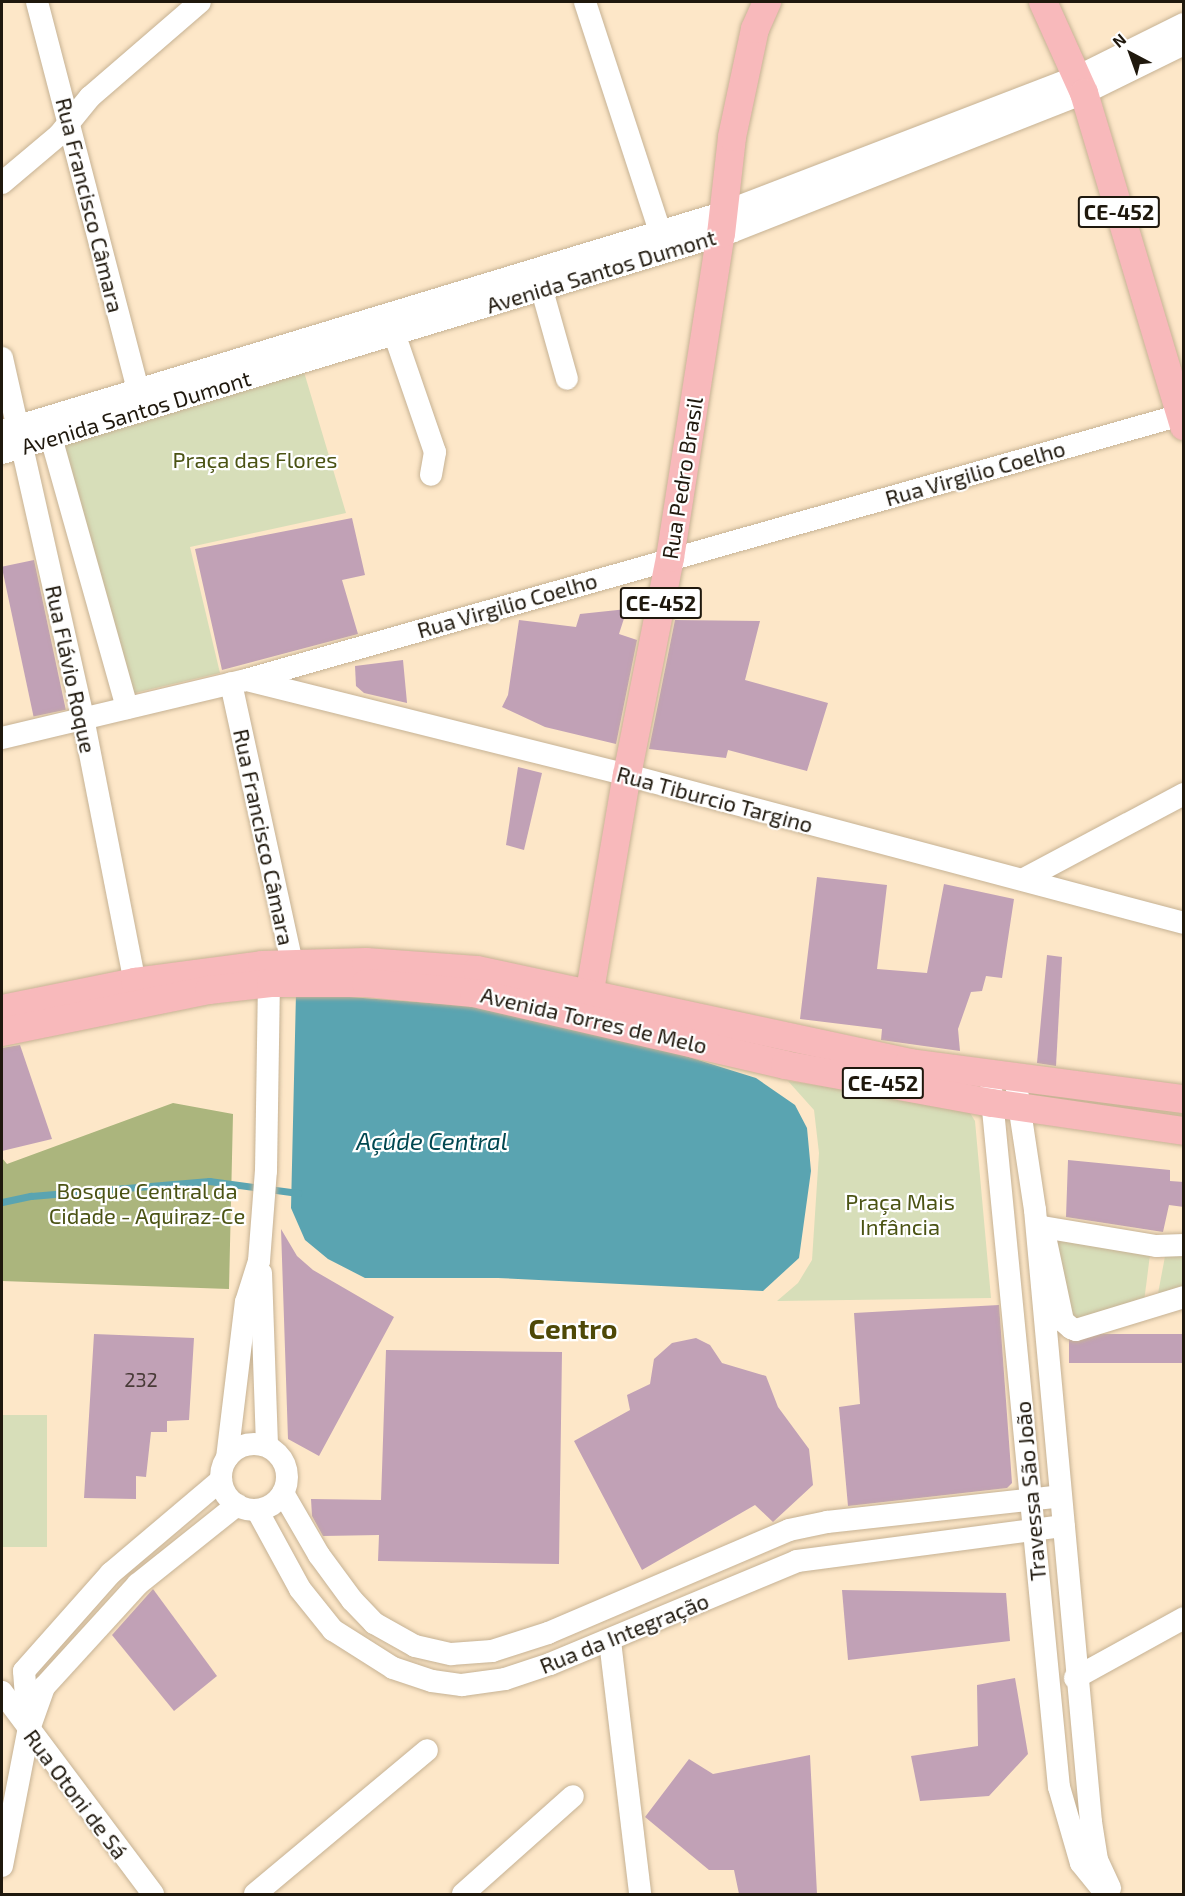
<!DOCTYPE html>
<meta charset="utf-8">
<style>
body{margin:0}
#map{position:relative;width:1185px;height:1896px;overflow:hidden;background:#fde7c8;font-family:"Exo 2",sans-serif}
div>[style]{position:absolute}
.green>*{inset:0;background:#d7deb9;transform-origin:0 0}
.forest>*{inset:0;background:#abb57d}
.water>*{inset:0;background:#5aa4b1}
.stream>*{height:7px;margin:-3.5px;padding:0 3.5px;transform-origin:3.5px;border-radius:3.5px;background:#5aa4b1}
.building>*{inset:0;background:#c1a1b6;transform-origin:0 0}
.roads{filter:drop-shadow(0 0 2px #c6b294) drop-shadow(0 0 2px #c6b294)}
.minor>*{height:22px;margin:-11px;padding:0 11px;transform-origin:11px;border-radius:11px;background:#fff}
.minor>.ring{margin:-11px;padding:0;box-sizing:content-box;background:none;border:22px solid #fff;border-radius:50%}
.major>*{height:28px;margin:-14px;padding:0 14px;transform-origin:14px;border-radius:14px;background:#f8b9bb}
span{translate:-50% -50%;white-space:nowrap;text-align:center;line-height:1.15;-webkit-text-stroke:4.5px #fff;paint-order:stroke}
.number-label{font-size:20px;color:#483a37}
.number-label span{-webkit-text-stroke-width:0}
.shield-label span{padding:2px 4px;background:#fff;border:2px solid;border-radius:4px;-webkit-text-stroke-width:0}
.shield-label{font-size:21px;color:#1f180d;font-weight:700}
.street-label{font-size:22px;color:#1f180d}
.park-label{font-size:22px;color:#4b5314}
.water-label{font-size:24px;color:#004750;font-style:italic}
.district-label{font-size:28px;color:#4e4806;font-weight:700}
.frame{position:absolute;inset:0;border:3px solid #1f180d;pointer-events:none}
.north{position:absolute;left:1101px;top:24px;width:60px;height:60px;-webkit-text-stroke:4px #fff;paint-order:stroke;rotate:319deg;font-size:16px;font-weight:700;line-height:24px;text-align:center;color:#1f180d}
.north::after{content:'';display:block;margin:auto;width:21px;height:27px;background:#1f180d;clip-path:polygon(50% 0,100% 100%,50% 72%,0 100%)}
</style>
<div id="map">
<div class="green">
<i style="clip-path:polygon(304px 372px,346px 513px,190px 547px,220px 673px,126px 695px,58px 442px)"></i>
<i style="clip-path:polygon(788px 1081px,967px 1108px,975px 1121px,991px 1298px,777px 1301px,798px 1283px,812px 1260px,819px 1153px,814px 1110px)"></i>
<i style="clip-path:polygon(1047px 1231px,1151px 1247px,1144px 1302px,1077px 1325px,1068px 1319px)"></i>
<i style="clip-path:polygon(1183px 1250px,1183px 1291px,1157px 1299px,1166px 1251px)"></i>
<i style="left:2px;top:1415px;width:45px;height:132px"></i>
</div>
<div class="forest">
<i style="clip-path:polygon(173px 1103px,233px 1114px,229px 1289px,2px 1281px,2px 1158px,7px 1164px)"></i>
</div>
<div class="water">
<i style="clip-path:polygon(296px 993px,470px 1006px,618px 1035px,756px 1078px,795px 1105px,807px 1128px,811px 1171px,799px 1258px,763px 1291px,498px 1278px,365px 1278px,328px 1259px,305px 1240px,291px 1208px)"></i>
</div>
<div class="stream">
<i style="left:2px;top:1202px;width:30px;rotate:-12deg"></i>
<i style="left:31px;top:1196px;width:179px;rotate:-4.8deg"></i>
<i style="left:209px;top:1181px;width:90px;rotate:7.7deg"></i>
</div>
<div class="building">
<i style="clip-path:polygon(352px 518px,365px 575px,342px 580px,358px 634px,222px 670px,195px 549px)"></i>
<i style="left:34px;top:560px;width:153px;height:33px;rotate:78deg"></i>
<i style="clip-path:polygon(627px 609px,619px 634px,637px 640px,616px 744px,545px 727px,502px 707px,508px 695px,519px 620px,576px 627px,580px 614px)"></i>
<i style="clip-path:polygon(675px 620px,760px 621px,745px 680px,828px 703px,807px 771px,728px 750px,726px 758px,649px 749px)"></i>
<i style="clip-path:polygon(403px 660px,407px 703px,364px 693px,356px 686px,355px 666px)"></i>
<i style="clip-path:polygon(518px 767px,542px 773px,524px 850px,506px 845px)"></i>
<i style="clip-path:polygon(817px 877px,887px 885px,877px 969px,927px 973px,944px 884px,1014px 899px,1002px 978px,986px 976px,982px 991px,971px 992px,958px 1029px,960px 1051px,881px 1040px,882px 1029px,800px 1019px)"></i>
<i style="clip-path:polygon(1047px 955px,1062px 957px,1056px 1066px,1037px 1063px)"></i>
<i style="clip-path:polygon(20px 1045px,52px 1139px,2px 1151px,2px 1048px)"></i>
<i style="clip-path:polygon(1068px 1160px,1170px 1170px,1170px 1181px,1184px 1182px,1184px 1207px,1169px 1205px,1163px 1232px,1066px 1217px)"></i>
<i style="clip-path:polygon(281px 1229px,297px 1256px,313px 1270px,394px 1317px,319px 1456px,288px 1439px)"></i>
<i style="clip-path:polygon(999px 1305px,1012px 1483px,1007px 1488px,848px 1506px,839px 1407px,860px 1404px,854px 1313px)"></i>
<i style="clip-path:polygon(94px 1334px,194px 1338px,189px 1420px,167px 1421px,167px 1432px,151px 1432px,146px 1477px,136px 1476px,136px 1499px,84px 1498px)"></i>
<i style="left:1184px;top:1334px;width:29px;height:115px;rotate:90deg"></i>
<i style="clip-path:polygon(696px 1338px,710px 1345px,722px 1363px,766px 1376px,778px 1407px,809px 1449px,813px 1485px,773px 1522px,755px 1505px,642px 1570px,574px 1441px,630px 1410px,627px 1395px,650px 1384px,654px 1359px,672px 1343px)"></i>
<i style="clip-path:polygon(386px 1350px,562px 1352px,559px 1564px,378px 1561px,379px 1535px,323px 1536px,312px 1516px,311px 1499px,381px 1500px)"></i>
<i style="clip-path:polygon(153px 1589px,217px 1676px,174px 1711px,112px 1635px)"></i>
<i style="clip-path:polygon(842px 1590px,1006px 1593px,1010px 1641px,848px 1660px)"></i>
<i style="clip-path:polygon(1015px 1678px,1028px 1754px,989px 1796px,920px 1801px,911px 1756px,978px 1746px,977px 1685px)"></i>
<i style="clip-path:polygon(810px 1755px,817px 1894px,739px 1894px,734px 1870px,709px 1870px,645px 1817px,689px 1759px,713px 1774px)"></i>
</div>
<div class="roads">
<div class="minor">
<i style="left:37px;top:2px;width:413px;rotate:75.4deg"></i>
<i style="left:585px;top:2px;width:241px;rotate:71.9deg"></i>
<i style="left:2px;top:183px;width:75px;rotate:-40.1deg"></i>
<i style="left:59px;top:135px;width:49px;rotate:-50.8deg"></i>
<i style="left:90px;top:97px;width:145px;rotate:-40.8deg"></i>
<i style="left:542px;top:290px;width:92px;rotate:74.3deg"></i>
<i style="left:394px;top:333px;width:126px;rotate:71deg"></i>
<i style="left:435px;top:452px;width:23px;rotate:100deg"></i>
<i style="left:2px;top:358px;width:369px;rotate:77.3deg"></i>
<i style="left:83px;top:718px;width:269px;rotate:78.9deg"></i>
<i style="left:47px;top:423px;width:296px;rotate:74.3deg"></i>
<i style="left:2px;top:431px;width:752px;rotate:-16.85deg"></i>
<i style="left:722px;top:213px;width:380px;rotate:-21deg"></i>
<i style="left:1077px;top:77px;width:119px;rotate:-26.4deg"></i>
<i style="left:2px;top:453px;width:762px;rotate:-16.86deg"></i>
<i style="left:731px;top:232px;width:379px;rotate:-21.5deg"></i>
<i style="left:1084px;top:93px;width:111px;rotate:-26.1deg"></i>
<i style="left:247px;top:680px;width:392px;rotate:14deg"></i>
<i style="left:627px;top:775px;width:576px;rotate:14.88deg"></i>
<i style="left:2px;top:738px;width:251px;rotate:-13.4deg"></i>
<i style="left:246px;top:680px;width:975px;rotate:-15.83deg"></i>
<i style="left:1024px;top:879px;width:181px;rotate:-28deg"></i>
<i style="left:991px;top:1089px;width:701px;rotate:84.44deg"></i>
<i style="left:1059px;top:1787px;width:79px;rotate:73.9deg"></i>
<i style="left:1081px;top:1863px;width:40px;rotate:51deg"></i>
<i style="left:1017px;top:1091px;width:120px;rotate:81.4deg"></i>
<i style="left:1035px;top:1210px;width:615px;rotate:84.77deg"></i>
<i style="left:1091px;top:1822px;width:38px;rotate:81deg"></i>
<i style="left:1097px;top:1860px;width:31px;rotate:65deg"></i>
<i style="left:1184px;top:1245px;width:28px;rotate:178deg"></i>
<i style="left:1156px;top:1246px;width:115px;rotate:-170.5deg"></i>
<i style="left:1043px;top:1227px;width:96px;rotate:78deg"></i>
<i style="left:1063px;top:1321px;width:11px;rotate:41deg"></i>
<i style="left:1071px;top:1328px;width:5px;rotate:22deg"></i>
<i style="left:1076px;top:1330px;width:113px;rotate:-17deg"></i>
<i style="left:261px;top:1273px;width:173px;rotate:88deg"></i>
<i class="ring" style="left:221px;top:1444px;width:44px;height:44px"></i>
<i style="left:227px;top:1458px;width:157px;rotate:-83.1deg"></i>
<i style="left:246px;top:1302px;width:43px;rotate:-72.4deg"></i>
<i style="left:259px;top:1261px;width:90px;rotate:-85.6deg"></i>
<i style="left:266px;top:1171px;width:183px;rotate:-89.1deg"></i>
<i style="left:269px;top:988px;width:27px;rotate:-48deg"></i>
<i style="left:287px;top:968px;width:14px;rotate:-78deg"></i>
<i style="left:290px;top:954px;width:277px;rotate:-102.3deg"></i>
<i style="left:283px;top:1493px;width:72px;rotate:59.9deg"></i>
<i style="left:319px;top:1555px;width:56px;rotate:53.7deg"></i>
<i style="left:352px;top:1600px;width:32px;rotate:46deg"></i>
<i style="left:374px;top:1623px;width:47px;rotate:29.3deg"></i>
<i style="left:415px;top:1646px;width:37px;rotate:13deg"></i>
<i style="left:451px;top:1654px;width:41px;rotate:-4.2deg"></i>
<i style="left:492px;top:1651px;width:59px;rotate:-17.8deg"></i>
<i style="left:548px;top:1633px;width:262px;rotate:-23.1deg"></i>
<i style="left:789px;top:1530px;width:39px;rotate:-12deg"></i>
<i style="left:827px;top:1522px;width:235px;rotate:-6.3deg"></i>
<i style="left:257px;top:1510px;width:90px;rotate:61.4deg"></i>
<i style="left:300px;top:1589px;width:53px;rotate:51.2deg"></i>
<i style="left:333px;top:1630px;width:71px;rotate:32.3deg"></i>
<i style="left:393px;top:1668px;width:41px;rotate:18.4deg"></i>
<i style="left:432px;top:1681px;width:30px;rotate:8deg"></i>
<i style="left:462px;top:1685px;width:43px;rotate:-7.9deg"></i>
<i style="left:505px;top:1679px;width:47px;rotate:-18.4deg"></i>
<i style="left:550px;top:1664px;width:268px;rotate:-22.6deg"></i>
<i style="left:797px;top:1561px;width:269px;rotate:-7.5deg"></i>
<i style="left:610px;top:1641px;width:255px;rotate:83.2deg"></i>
<i style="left:1075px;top:1678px;width:124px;rotate:-28.8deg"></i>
<i style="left:2px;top:1692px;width:252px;rotate:53.2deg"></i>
<i style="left:28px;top:1722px;width:51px;rotate:-94.5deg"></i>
<i style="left:24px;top:1671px;width:131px;rotate:-48.4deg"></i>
<i style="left:111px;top:1573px;width:144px;rotate:-40.2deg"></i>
<i style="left:2px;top:1866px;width:136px;rotate:-79deg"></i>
<i style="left:28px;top:1732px;width:48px;rotate:-70.4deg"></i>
<i style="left:44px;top:1687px;width:139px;rotate:-47.6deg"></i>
<i style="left:138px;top:1584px;width:127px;rotate:-38.6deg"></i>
<i style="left:255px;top:1894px;width:224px;rotate:-39.9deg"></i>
<i style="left:463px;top:1894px;width:147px;rotate:-41.7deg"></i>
</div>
<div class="major">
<i style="left:1043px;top:2px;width:100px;rotate:65.7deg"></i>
<i style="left:1084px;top:93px;width:348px;rotate:73.3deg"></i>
<i style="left:587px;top:1008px;width:236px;rotate:-80.3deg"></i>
<i style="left:627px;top:775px;width:221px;rotate:-78.8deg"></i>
<i style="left:670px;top:558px;width:328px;rotate:-81.1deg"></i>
<i style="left:721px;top:234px;width:98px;rotate:-83.5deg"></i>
<i style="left:732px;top:137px;width:110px;rotate:-78deg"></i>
<i style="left:755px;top:29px;width:30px;rotate:-66deg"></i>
<i style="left:2px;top:1009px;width:136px;rotate:-11.5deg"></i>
<i style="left:135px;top:982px;width:128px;rotate:-7.6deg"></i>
<i style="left:262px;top:965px;width:104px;rotate:-1.7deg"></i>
<i style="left:366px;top:962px;width:111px;rotate:4.1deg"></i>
<i style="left:477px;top:970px;width:442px;rotate:12.1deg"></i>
<i style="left:909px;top:1063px;width:277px;rotate:7.5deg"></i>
<i style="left:2px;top:1032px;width:211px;rotate:-11.5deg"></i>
<i style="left:209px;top:990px;width:62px;rotate:-6.4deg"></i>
<i style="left:271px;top:983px;width:95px"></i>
<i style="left:366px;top:983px;width:108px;rotate:5.3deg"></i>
<i style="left:474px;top:993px;width:319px;rotate:13deg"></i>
<i style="left:785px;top:1065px;width:210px;rotate:10.4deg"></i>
<i style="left:992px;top:1103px;width:194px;rotate:8.3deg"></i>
</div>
</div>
<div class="number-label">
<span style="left:141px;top:1379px">232</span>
</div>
<div class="shield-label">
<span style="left:1119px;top:212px">CE-452</span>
<span style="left:661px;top:603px">CE-452</span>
<span style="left:883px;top:1083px">CE-452</span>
</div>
<div class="street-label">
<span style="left:90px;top:205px;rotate:76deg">Rua Francisco Câmara</span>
<span style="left:601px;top:271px;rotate:-17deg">Avenida Santos Dumont</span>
<span style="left:136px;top:412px;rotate:-17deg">Avenida Santos Dumont</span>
<span style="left:975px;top:473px;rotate:-16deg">Rua Virgilio Coelho</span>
<span style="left:682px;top:478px;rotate:-81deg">Rua Pedro Brasil</span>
<span style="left:507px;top:605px;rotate:-16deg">Rua Virgilio Coelho</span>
<span style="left:71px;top:669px;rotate:78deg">Rua Flávio Roque</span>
<span style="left:715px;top:799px;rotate:15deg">Rua Tiburcio Targino</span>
<span style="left:264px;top:837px;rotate:78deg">Rua Francisco Câmara</span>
<span style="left:594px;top:1020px;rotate:13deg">Avenida Torres de Melo</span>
<span style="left:1030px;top:1491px;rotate:-95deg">Travessa São João</span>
<span style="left:624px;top:1633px;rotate:-22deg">Rua da Integração</span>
<span style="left:76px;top:1794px;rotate:53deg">Rua Otoni de Sá</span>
</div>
<div class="park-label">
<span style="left:255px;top:460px">Praça das Flores</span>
<span style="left:147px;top:1203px">Bosque Central da<br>Cidade - Aquiraz-Ce</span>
<span style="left:900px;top:1214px">Praça Mais<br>Infância</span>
</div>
<div class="water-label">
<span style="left:432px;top:1141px">Açúde Central</span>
</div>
<div class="district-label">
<span style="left:573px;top:1328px">Centro</span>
</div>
<div class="frame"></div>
<div class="north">N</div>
</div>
